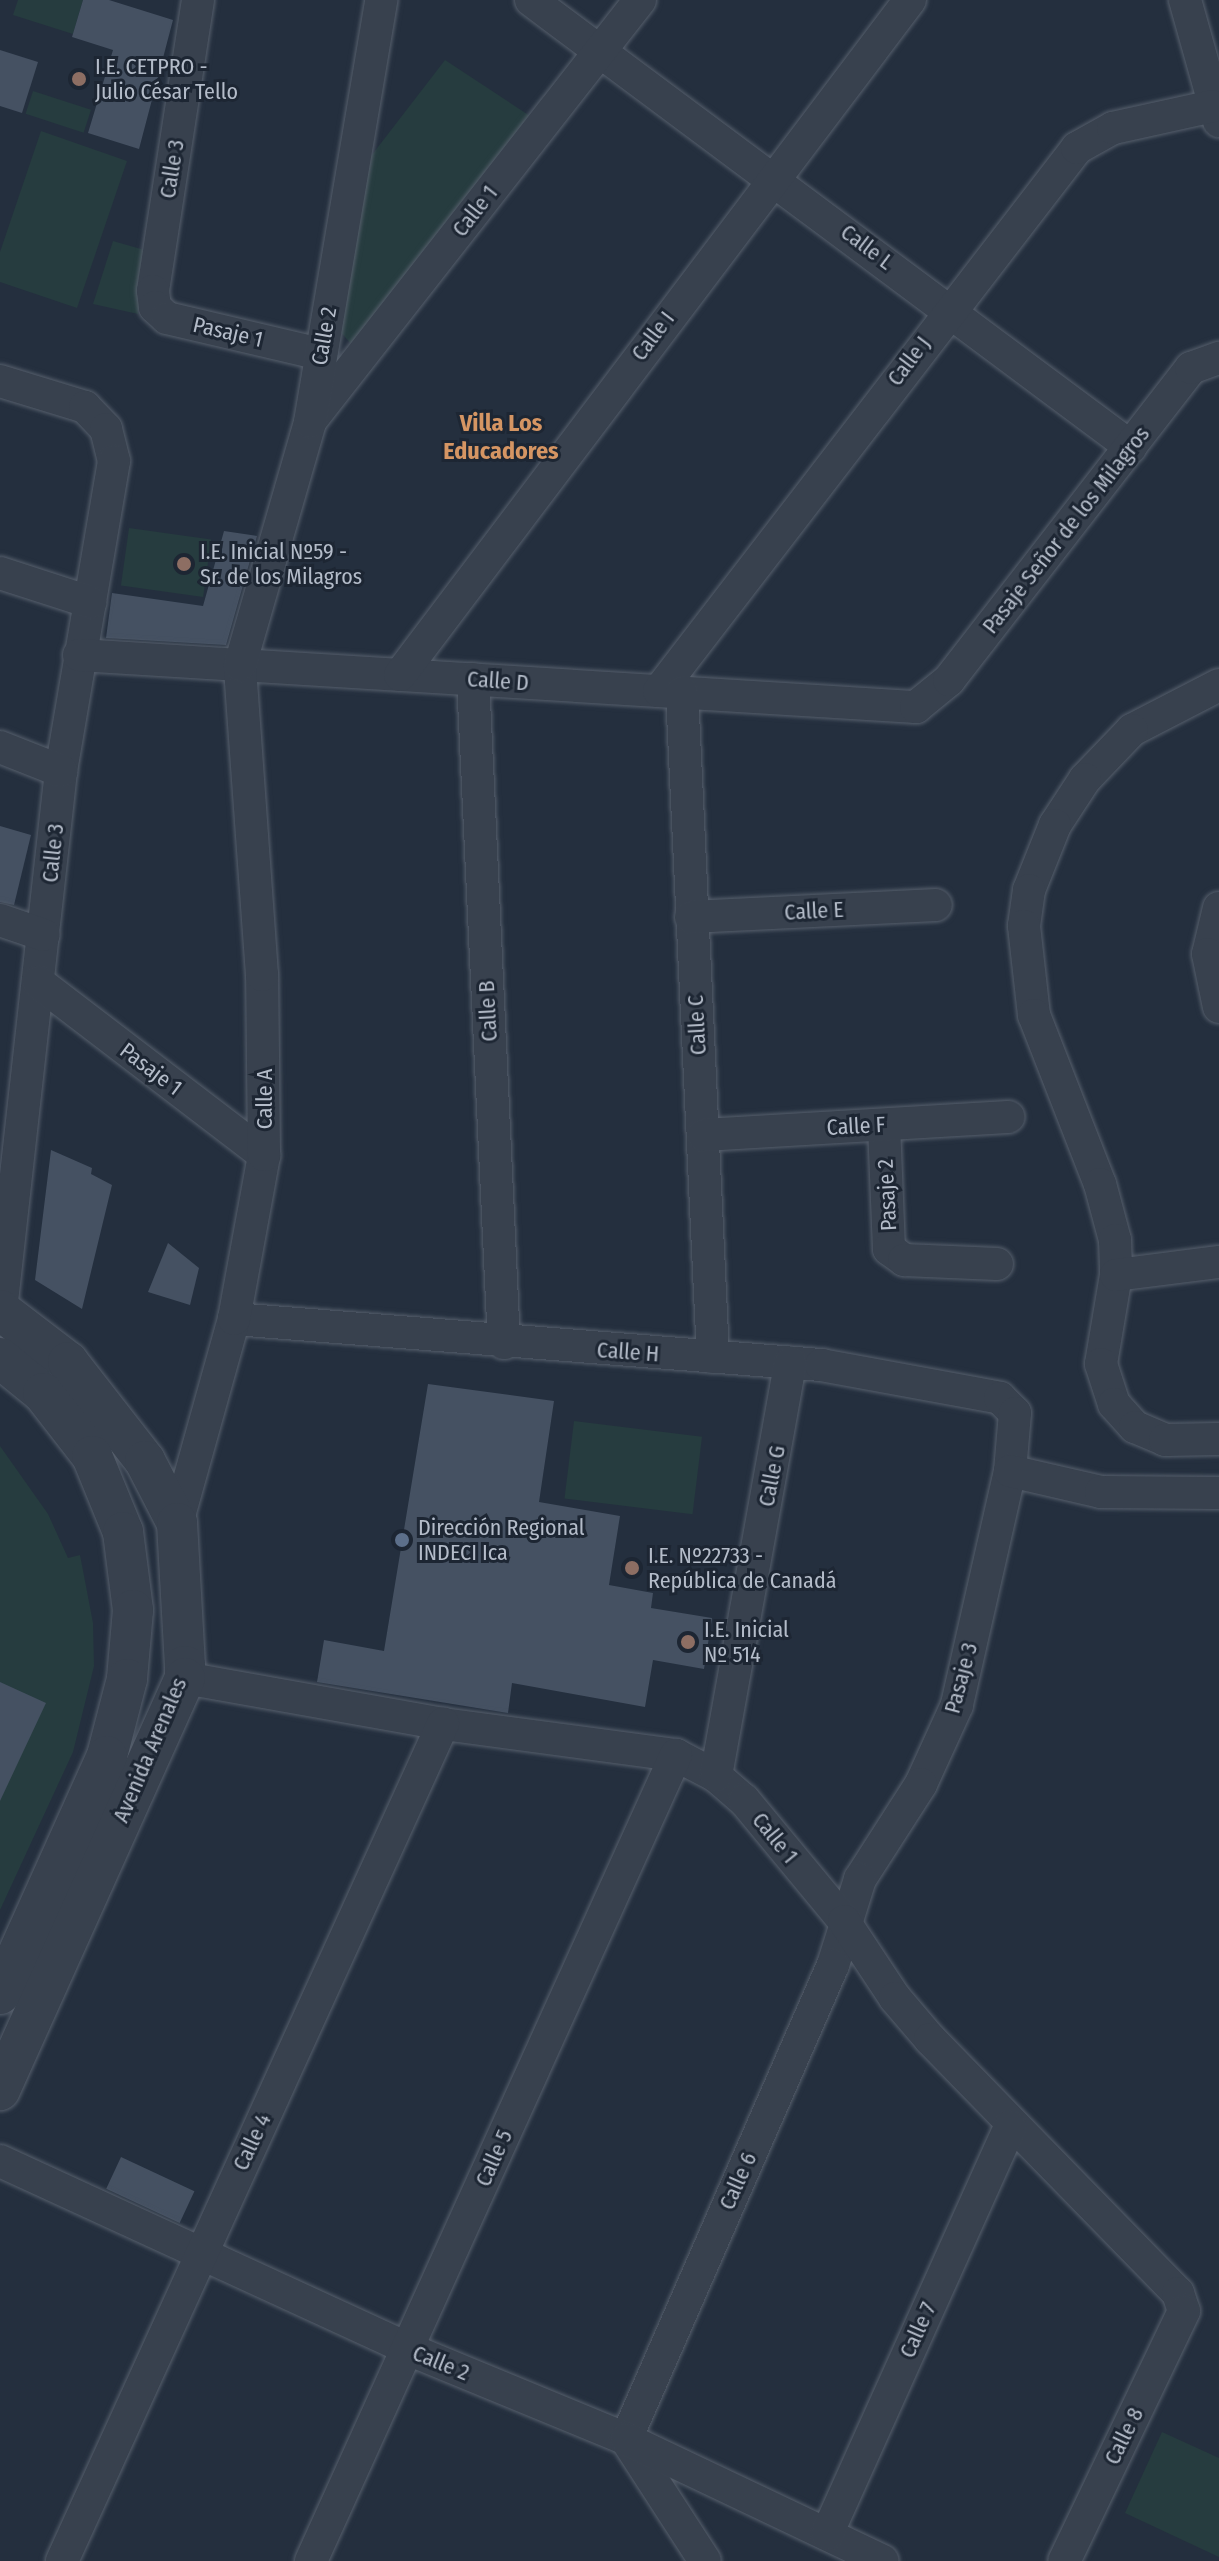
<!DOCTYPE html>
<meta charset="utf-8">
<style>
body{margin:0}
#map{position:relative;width:1219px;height:2561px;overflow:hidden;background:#242f3e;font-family:"Fira Sans Condensed",sans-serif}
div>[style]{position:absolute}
.green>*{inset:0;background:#263c3f;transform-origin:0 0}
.building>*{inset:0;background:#455162;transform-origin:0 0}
.roads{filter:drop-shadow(0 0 2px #565f6c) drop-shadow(0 0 2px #565f6c)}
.minor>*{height:32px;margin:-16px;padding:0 16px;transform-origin:16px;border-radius:16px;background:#38414e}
.tertiary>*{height:40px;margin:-20px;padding:0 20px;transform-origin:20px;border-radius:20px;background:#38414e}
.dots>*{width:22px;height:22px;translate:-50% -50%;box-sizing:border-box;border:4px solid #1d2633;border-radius:50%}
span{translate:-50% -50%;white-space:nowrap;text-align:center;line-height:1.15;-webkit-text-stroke:6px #1d2633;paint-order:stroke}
.poi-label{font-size:22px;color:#b4bcc9}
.left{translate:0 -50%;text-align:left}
.street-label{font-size:22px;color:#b4bcc9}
.neighbourhood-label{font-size:24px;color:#d59563;font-weight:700}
</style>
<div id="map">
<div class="green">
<i style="clip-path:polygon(18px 0,83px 0,73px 34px,13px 15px)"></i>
<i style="clip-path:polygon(445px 60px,536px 120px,352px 345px,338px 329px,368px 160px)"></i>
<i style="left:33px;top:91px;width:61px;height:24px;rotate:18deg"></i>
<i style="clip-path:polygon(41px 131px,127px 161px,77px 308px,0 282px,0 252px)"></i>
<i style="clip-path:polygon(113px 241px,148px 251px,138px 314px,93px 304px)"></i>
<i style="left:129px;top:528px;width:83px;height:58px;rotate:8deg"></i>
<i style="left:574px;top:1421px;width:129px;height:78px;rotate:7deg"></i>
<i style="clip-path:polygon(0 1446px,48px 1514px,68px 1558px,80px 1555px,93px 1623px,94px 1666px,73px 1752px,0 1910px)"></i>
<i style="clip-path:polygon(1162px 2432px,1219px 2458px,1219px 2557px,1125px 2513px)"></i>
</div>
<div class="building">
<i style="clip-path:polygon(83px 0,109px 0,173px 20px,139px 149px,88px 133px,113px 50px,72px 37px)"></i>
<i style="clip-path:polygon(0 50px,38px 62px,22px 113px,0 106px)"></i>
<i style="clip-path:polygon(224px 531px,257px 536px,226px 645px,106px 638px,112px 593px,203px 606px)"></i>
<i style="clip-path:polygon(0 826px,31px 835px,14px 905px,0 902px)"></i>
<i style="clip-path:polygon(51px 1150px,92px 1168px,91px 1174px,112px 1185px,82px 1309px,35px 1280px)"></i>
<i style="clip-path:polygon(168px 1243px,199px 1268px,190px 1305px,148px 1292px)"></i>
<i style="clip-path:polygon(428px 1384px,554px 1401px,539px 1502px,620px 1516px,609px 1585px,653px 1593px,651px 1608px,712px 1618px,704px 1669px,653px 1660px,645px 1707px,512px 1683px,508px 1713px,317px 1682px,324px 1640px,384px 1651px)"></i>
<i style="clip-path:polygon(0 1682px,46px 1703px,0 1801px)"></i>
<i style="left:121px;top:2157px;width:81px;height:35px;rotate:25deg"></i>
</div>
<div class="roads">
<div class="minor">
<i style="left:198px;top:0;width:294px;rotate:98.8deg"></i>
<i style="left:153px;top:291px;width:16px;rotate:83deg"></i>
<i style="left:155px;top:307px;width:16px;rotate:43deg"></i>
<i style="left:167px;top:318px;width:158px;rotate:13.2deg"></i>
<i style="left:531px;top:0;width:748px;rotate:36.69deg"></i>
<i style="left:1185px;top:0;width:126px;rotate:74.3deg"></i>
<i style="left:0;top:381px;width:89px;rotate:17deg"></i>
<i style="left:85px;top:407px;width:30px;rotate:46deg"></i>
<i style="left:106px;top:429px;width:33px;rotate:76deg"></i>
<i style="left:114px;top:461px;width:314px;rotate:99.7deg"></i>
<i style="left:61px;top:771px;width:542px;rotate:96.35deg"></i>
<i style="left:312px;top:419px;width:532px;rotate:-51.95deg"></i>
<i style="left:0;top:573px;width:95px;rotate:17.9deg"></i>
<i style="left:79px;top:655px;width:839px;rotate:3.56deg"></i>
<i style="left:916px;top:707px;width:43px;rotate:-39.3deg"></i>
<i style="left:949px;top:680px;width:395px;rotate:-52.2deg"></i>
<i style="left:1191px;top:368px;width:30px;rotate:-20deg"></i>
<i style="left:400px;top:675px;width:846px;rotate:-52.93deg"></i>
<i style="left:473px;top:679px;width:665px;rotate:87.33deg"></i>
<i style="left:1219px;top:685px;width:98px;rotate:152.7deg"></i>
<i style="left:1132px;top:730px;width:68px;rotate:133.8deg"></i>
<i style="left:1085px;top:779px;width:55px;rotate:123.1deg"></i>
<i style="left:1055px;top:825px;width:70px;rotate:111.8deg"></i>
<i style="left:1029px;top:890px;width:36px;rotate:98deg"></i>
<i style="left:1024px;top:926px;width:90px;rotate:83.6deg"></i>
<i style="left:1034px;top:1015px;width:181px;rotate:68.7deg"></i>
<i style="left:1100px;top:1184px;width:58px;rotate:75deg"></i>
<i style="left:1115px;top:1240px;width:35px;rotate:88deg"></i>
<i style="left:1116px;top:1275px;width:90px;rotate:99.6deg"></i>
<i style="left:1101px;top:1364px;width:42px;rotate:72deg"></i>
<i style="left:1114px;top:1404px;width:31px;rotate:48deg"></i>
<i style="left:1135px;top:1427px;width:33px;rotate:23deg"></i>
<i style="left:1165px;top:1440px;width:54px;rotate:-1.1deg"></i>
<i style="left:659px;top:691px;width:685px;rotate:-52.41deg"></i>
<i style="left:1077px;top:148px;width:41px;rotate:-29.1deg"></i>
<i style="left:1113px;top:128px;width:102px;rotate:-12.4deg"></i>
<i style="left:682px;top:692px;width:666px;rotate:87.33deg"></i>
<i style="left:0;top:747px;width:66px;rotate:21.5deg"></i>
<i style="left:1219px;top:908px;width:47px;rotate:103.4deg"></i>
<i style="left:1208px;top:954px;width:54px;rotate:78.3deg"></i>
<i style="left:691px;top:917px;width:245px;rotate:-2.8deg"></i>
<i style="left:0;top:920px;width:46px;rotate:18.8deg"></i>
<i style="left:38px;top:982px;width:285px;rotate:37.4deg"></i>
<i style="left:884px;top:1125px;width:124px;rotate:87.7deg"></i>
<i style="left:889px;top:1249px;width:19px;rotate:36deg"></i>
<i style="left:904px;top:1260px;width:93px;rotate:2.5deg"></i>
<i style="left:703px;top:1135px;width:306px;rotate:-3.4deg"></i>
<i style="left:1116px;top:1275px;width:104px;rotate:-7.2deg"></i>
<i style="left:234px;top:1319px;width:589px;rotate:4.48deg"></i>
<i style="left:821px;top:1365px;width:182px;rotate:10.4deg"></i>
<i style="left:1000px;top:1398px;width:21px;rotate:45deg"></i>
<i style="left:1015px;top:1413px;width:58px;rotate:94.9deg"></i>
<i style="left:1010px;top:1471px;width:240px;rotate:102.8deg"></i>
<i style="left:957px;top:1705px;width:87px;rotate:114.5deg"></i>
<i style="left:921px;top:1784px;width:113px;rotate:122.7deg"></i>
<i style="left:860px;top:1879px;width:90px;rotate:107.4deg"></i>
<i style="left:833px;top:1965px;width:517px;rotate:113.59deg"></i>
<i style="left:626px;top:2439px;width:145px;rotate:57.1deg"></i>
<i style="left:1010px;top:1471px;width:93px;rotate:13deg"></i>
<i style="left:1101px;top:1492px;width:118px;rotate:0.5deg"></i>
<i style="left:177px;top:1523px;width:212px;rotate:-74.4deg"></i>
<i style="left:234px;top:1319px;width:167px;rotate:-79.6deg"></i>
<i style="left:264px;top:1155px;width:180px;rotate:-90.6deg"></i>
<i style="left:262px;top:975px;width:311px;rotate:-94.1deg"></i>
<i style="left:240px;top:665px;width:253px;rotate:-73.9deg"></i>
<i style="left:310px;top:422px;width:428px;rotate:-80.4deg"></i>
<i style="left:185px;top:1678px;width:262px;rotate:10.1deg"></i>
<i style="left:443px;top:1724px;width:235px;rotate:7.6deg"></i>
<i style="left:676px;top:1755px;width:45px;rotate:27.7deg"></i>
<i style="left:716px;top:1776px;width:37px;rotate:41deg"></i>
<i style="left:744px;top:1800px;width:157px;rotate:50.4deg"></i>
<i style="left:844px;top:1921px;width:92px;rotate:56.5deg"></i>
<i style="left:895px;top:1998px;width:54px;rotate:49.5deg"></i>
<i style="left:930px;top:2039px;width:355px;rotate:45.7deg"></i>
<i style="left:1178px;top:2293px;width:19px;rotate:72deg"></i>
<i style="left:1184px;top:2311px;width:277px;rotate:115.6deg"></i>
<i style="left:716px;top:1776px;width:420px;rotate:-79.8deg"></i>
<i style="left:0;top:2161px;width:449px;rotate:24.7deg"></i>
<i style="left:408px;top:2349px;width:236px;rotate:22.4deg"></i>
<i style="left:626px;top:2439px;width:284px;rotate:25.4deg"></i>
<i style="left:827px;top:2534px;width:447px;rotate:-65.8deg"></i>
<i style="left:62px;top:2561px;width:920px;rotate:-65.53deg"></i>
<i style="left:311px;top:2561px;width:885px;rotate:-65.64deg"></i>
</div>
<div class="tertiary">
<i style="left:0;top:1310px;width:86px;rotate:37.4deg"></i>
<i style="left:68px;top:1362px;width:125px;rotate:52.1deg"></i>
<i style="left:145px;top:1461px;width:70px;rotate:62.7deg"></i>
<i style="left:177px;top:1523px;width:143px;rotate:86.8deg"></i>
<i style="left:185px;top:1666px;width:12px;rotate:90deg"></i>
<i style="left:185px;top:1678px;width:452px;rotate:114.2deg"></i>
<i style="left:0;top:1358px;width:55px;rotate:39.1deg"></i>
<i style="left:43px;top:1393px;width:80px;rotate:52.1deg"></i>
<i style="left:92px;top:1456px;width:82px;rotate:67.8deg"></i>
<i style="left:123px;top:1532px;width:79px;rotate:82.7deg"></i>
<i style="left:133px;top:1610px;width:69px;rotate:95deg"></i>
<i style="left:127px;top:1679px;width:80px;rotate:104.6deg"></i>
<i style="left:107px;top:1756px;width:261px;rotate:114.2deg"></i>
</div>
</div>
<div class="dots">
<i style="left:79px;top:79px;background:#8d6e63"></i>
<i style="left:184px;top:564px;background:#8d6e63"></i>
<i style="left:402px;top:1540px;background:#5c6f8a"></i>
<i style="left:632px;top:1568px;background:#8d6e63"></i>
<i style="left:688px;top:1642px;background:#8d6e63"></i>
</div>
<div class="poi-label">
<span class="left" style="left:95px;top:79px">I.E. CETPRO -<br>Julio César Tello</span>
<span class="left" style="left:200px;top:564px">I.E. Inicial Nº59 -<br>Sr. de los Milagros</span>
<span class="left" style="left:418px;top:1540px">Dirección Regional<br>INDECI Ica</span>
<span class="left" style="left:648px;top:1568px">I.E. Nº22733 -<br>República de Canadá</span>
<span class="left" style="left:704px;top:1642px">I.E. Inicial<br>Nº 514</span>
</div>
<div class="street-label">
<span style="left:172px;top:169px;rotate:-81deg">Calle 3</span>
<span style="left:475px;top:211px;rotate:-52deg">Calle 1</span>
<span style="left:867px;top:247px;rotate:37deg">Calle L</span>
<span style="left:228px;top:332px;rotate:13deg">Pasaje 1</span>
<span style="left:324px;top:336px;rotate:-80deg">Calle 2</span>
<span style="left:653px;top:336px;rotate:-53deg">Calle I</span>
<span style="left:909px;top:361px;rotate:-53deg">Calle J</span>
<span style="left:1066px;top:530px;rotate:-52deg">Pasaje Señor de los Milagros</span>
<span style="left:498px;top:681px;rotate:4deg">Calle D</span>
<span style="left:53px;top:853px;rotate:-84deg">Calle 3</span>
<span style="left:814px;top:911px;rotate:-3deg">Calle E</span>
<span style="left:488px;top:1011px;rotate:-93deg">Calle B</span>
<span style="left:697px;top:1025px;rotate:-93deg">Calle C</span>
<span style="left:151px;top:1069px;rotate:37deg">Pasaje 1</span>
<span style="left:265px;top:1099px;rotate:-90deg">Calle A</span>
<span style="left:856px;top:1126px;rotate:-3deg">Calle F</span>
<span style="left:887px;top:1195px;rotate:-93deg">Pasaje 2</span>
<span style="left:628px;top:1352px;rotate:4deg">Calle H</span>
<span style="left:772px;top:1476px;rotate:-79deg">Calle G</span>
<span style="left:961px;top:1678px;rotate:-75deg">Pasaje 3</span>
<span style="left:150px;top:1750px;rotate:-67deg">Avenida Arenales</span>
<span style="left:775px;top:1838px;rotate:51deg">Calle 1</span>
<span style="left:252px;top:2142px;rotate:-65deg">Calle 4</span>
<span style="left:494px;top:2158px;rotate:-66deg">Calle 5</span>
<span style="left:738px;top:2181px;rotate:-66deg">Calle 6</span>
<span style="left:918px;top:2330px;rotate:-66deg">Calle 7</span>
<span style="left:441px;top:2363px;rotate:22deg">Calle 2</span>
<span style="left:1124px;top:2436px;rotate:-64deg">Calle 8</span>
</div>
<div class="neighbourhood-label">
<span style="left:501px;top:438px">Villa Los<br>Educadores</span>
</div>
</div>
